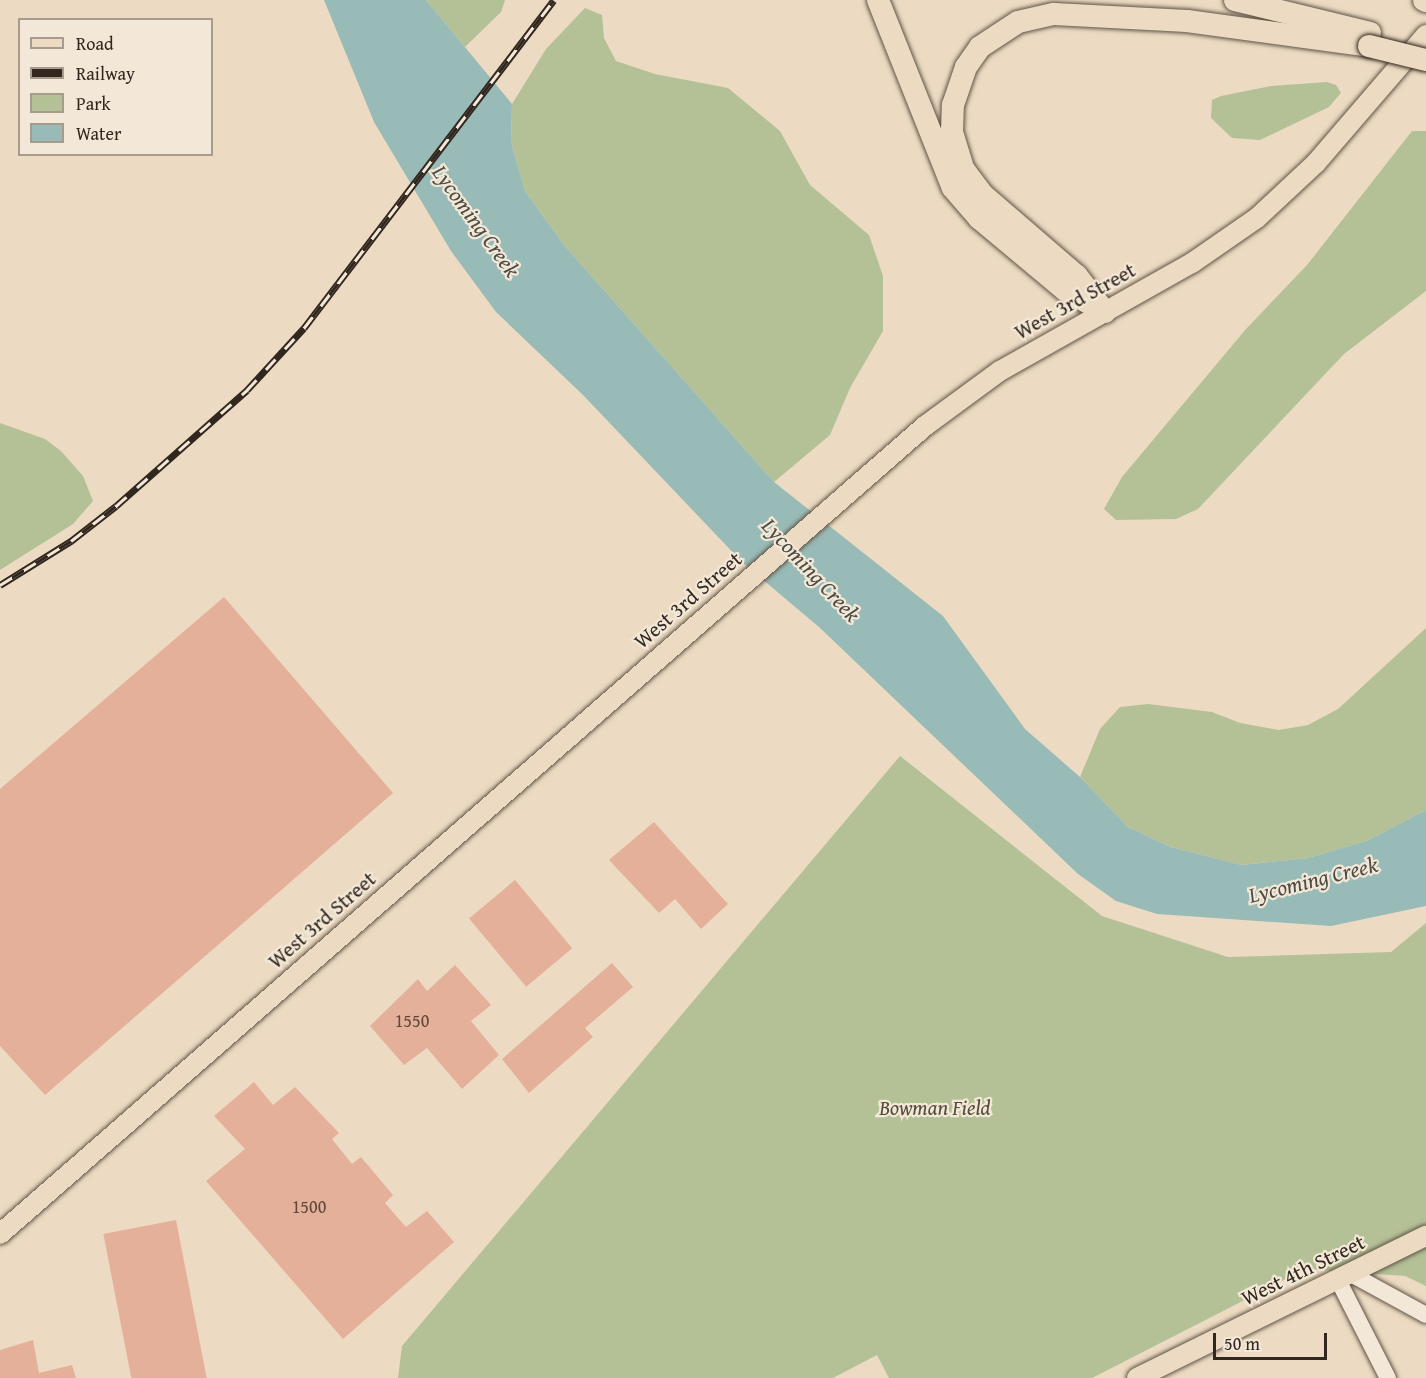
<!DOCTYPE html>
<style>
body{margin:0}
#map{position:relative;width:1426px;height:1378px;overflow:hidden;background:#ecdbc2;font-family:"Gentium Book Plus",serif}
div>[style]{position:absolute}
.green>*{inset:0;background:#b4c196}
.water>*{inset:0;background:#99bbb7}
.building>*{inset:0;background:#e5b09a;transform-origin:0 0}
.roads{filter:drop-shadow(0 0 2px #605447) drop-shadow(0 0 2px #605447)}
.minor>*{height:16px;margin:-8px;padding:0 8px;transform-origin:8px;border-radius:8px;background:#f3e8d7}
.major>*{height:20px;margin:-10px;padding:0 10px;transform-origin:10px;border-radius:10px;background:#ecdbc2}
.highway>*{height:22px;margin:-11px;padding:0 11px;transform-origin:11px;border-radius:11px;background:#ecdbc2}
.rail>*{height:7px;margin-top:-3.5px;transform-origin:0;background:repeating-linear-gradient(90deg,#f3e8d7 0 14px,#32271e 0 28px);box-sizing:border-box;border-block:2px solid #32271e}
.bridges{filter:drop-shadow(0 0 2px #32271e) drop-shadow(0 0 2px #32271e)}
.highway-bridge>*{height:22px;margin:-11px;padding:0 11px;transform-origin:11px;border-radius:11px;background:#ecdbc2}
span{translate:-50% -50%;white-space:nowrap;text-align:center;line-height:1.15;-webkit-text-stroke:4.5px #f3e8d7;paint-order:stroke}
.number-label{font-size:18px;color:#5f493d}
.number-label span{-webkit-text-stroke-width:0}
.street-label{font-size:21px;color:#32271e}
.park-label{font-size:21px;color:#524e3c;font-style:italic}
.water-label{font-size:22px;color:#4c4c44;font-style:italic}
.legend{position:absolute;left:18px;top:18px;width:195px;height:138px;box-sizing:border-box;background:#f3e8d7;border:2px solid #a69b8d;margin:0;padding:8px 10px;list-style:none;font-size:18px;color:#32271e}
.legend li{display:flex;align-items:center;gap:12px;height:30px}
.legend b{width:30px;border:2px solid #a69b8d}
.scale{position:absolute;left:1213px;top:1333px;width:114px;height:27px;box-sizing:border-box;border:3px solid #32271e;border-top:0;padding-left:8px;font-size:18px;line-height:21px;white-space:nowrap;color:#32271e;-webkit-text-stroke:4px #f3e8d7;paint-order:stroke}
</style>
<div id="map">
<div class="green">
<i style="clip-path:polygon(426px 0,505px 0,501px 12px,465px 47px)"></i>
<i style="clip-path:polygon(585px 8px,602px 15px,604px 38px,616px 61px,655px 74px,728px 88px,780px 131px,810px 185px,869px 235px,883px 276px,883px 331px,850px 388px,830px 435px,774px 482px,564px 245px,525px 191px,511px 142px,512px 104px,546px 49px)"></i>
<i style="clip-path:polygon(1327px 82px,1336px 85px,1341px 93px,1329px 107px,1260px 140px,1232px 138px,1211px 118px,1212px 100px,1221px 96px,1271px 86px)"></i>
<i style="clip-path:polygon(1412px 131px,1426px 131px,1426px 291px,1344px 354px,1198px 509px,1176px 519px,1116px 520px,1104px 509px,1122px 477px,1246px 329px,1307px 265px)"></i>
<i style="clip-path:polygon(0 423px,45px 439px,61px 451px,83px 476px,93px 501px,73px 524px,0 570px)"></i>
<i style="clip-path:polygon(1426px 628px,1426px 810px,1366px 841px,1308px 858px,1240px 865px,1171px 847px,1128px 827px,1080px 777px,1100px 729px,1120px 707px,1148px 704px,1212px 712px,1240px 723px,1279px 730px,1308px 725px,1338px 709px)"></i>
<i style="clip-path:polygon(900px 756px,1102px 916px,1228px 957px,1391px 952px,1426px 923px,1426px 1286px,1405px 1276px,1305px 1269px,1092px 1378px,889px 1378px,877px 1355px,833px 1378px,398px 1378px,402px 1346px)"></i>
</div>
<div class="water">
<i style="clip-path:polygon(324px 0,426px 0,512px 104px,511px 142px,525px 191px,564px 245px,774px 482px,943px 616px,1025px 729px,1080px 777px,1128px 827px,1171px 847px,1241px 865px,1308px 858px,1366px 841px,1426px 810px,1426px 906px,1331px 926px,1157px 914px,1116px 901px,1078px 874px,819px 627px,742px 562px,583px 395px,496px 312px,451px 251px,374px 122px)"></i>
</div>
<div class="building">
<i style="clip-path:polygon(224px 597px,393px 793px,45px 1095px,0 1046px,0 789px)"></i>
<i style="clip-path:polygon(654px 822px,728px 904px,701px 929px,675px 899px,659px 913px,609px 860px)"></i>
<i style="left:515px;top:880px;width:89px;height:60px;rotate:50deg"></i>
<i style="clip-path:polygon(612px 963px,633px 987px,585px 1028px,593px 1037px,529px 1093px,502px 1059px)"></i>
<i style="clip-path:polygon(455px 965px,491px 1005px,471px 1021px,499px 1055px,462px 1089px,427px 1048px,404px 1065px,370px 1026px,418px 979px,427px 991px)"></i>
<i style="clip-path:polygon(254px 1082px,273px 1105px,295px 1087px,339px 1133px,332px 1139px,352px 1164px,361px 1157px,393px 1195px,385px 1203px,406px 1227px,427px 1211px,454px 1242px,343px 1339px,206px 1181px,245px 1149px,214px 1116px)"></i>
<i style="left:176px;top:1220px;width:161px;height:74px;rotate:79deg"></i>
<i style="clip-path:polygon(33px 1340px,39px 1373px,72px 1365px,76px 1378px,0 1378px,0 1350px)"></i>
</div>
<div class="roads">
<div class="minor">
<i style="left:1351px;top:1274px;width:85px;rotate:28.7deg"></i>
<i style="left:1338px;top:1280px;width:110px;rotate:63deg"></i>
</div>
<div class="major">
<i style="left:0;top:1234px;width:1228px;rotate:-41.14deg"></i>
<i style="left:925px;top:426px;width:93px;rotate:-36.3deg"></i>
<i style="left:1000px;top:371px;width:220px;rotate:-29.4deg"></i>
<i style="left:1192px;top:263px;width:79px;rotate:-34.7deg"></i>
<i style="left:1257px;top:218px;width:81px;rotate:-43deg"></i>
<i style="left:1316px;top:163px;width:169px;rotate:-49.3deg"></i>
<i style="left:1137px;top:1378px;width:322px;rotate:-26.2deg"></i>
</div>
<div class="highway">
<i style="left:878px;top:0;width:202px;rotate:68.3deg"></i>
<i style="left:953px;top:188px;width:40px;rotate:49deg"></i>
<i style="left:979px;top:218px;width:112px;rotate:39.9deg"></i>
<i style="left:1065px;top:290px;width:35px;rotate:29deg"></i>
<i style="left:1235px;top:0;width:139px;rotate:13.7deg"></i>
<i style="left:1424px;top:0;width:2px;rotate:27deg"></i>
<i style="left:1105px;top:312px;width:46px;rotate:-127.9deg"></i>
<i style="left:1077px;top:276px;width:124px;rotate:-139.2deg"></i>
<i style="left:983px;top:195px;width:34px;rotate:-127deg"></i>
<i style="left:963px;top:168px;width:39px;rotate:-107deg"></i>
<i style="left:952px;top:131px;width:26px;rotate:-88deg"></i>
<i style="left:953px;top:105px;width:40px;rotate:-71.1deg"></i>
<i style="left:966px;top:67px;width:24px;rotate:-55deg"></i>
<i style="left:980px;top:47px;width:45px;rotate:-33.3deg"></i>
<i style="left:1018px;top:22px;width:37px;rotate:-13deg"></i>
<i style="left:1054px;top:14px;width:133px;rotate:3deg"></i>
<i style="left:1187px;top:21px;width:184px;rotate:7.8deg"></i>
</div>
</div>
<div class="rail">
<i style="left:0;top:585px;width:84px;rotate:-31.8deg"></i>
<i style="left:71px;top:541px;width:57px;rotate:-37.9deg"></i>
<i style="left:116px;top:506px;width:175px;rotate:-41.5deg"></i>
<i style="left:247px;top:390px;width:84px;rotate:-47.4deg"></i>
<i style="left:304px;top:328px;width:412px;rotate:-52.7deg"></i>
</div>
<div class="bridges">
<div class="highway-bridge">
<i style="left:1369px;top:46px;width:59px;rotate:13.8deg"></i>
</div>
</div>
<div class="number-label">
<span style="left:412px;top:1021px">1550</span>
<span style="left:309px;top:1207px">1500</span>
</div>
<div class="street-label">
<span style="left:1075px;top:301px;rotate:-29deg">West 3rd Street</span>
<span style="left:688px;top:600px;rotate:-41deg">West 3rd Street</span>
<span style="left:322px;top:920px;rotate:-41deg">West 3rd Street</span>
<span style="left:1303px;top:1270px;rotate:-26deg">West 4th Street</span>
</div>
<div class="park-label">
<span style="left:935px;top:1108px">Bowman Field</span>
</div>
<div class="water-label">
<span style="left:476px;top:221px;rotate:54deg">Lycoming Creek</span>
<span style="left:811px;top:570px;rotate:47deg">Lycoming Creek</span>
<span style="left:1313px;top:880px;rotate:-14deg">Lycoming Creek</span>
</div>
<ul class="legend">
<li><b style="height:8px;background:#ecdbc2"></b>Road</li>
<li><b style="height:8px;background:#32271e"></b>Railway</li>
<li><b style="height:16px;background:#b4c196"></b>Park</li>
<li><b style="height:16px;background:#99bbb7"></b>Water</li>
</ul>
<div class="scale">50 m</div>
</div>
